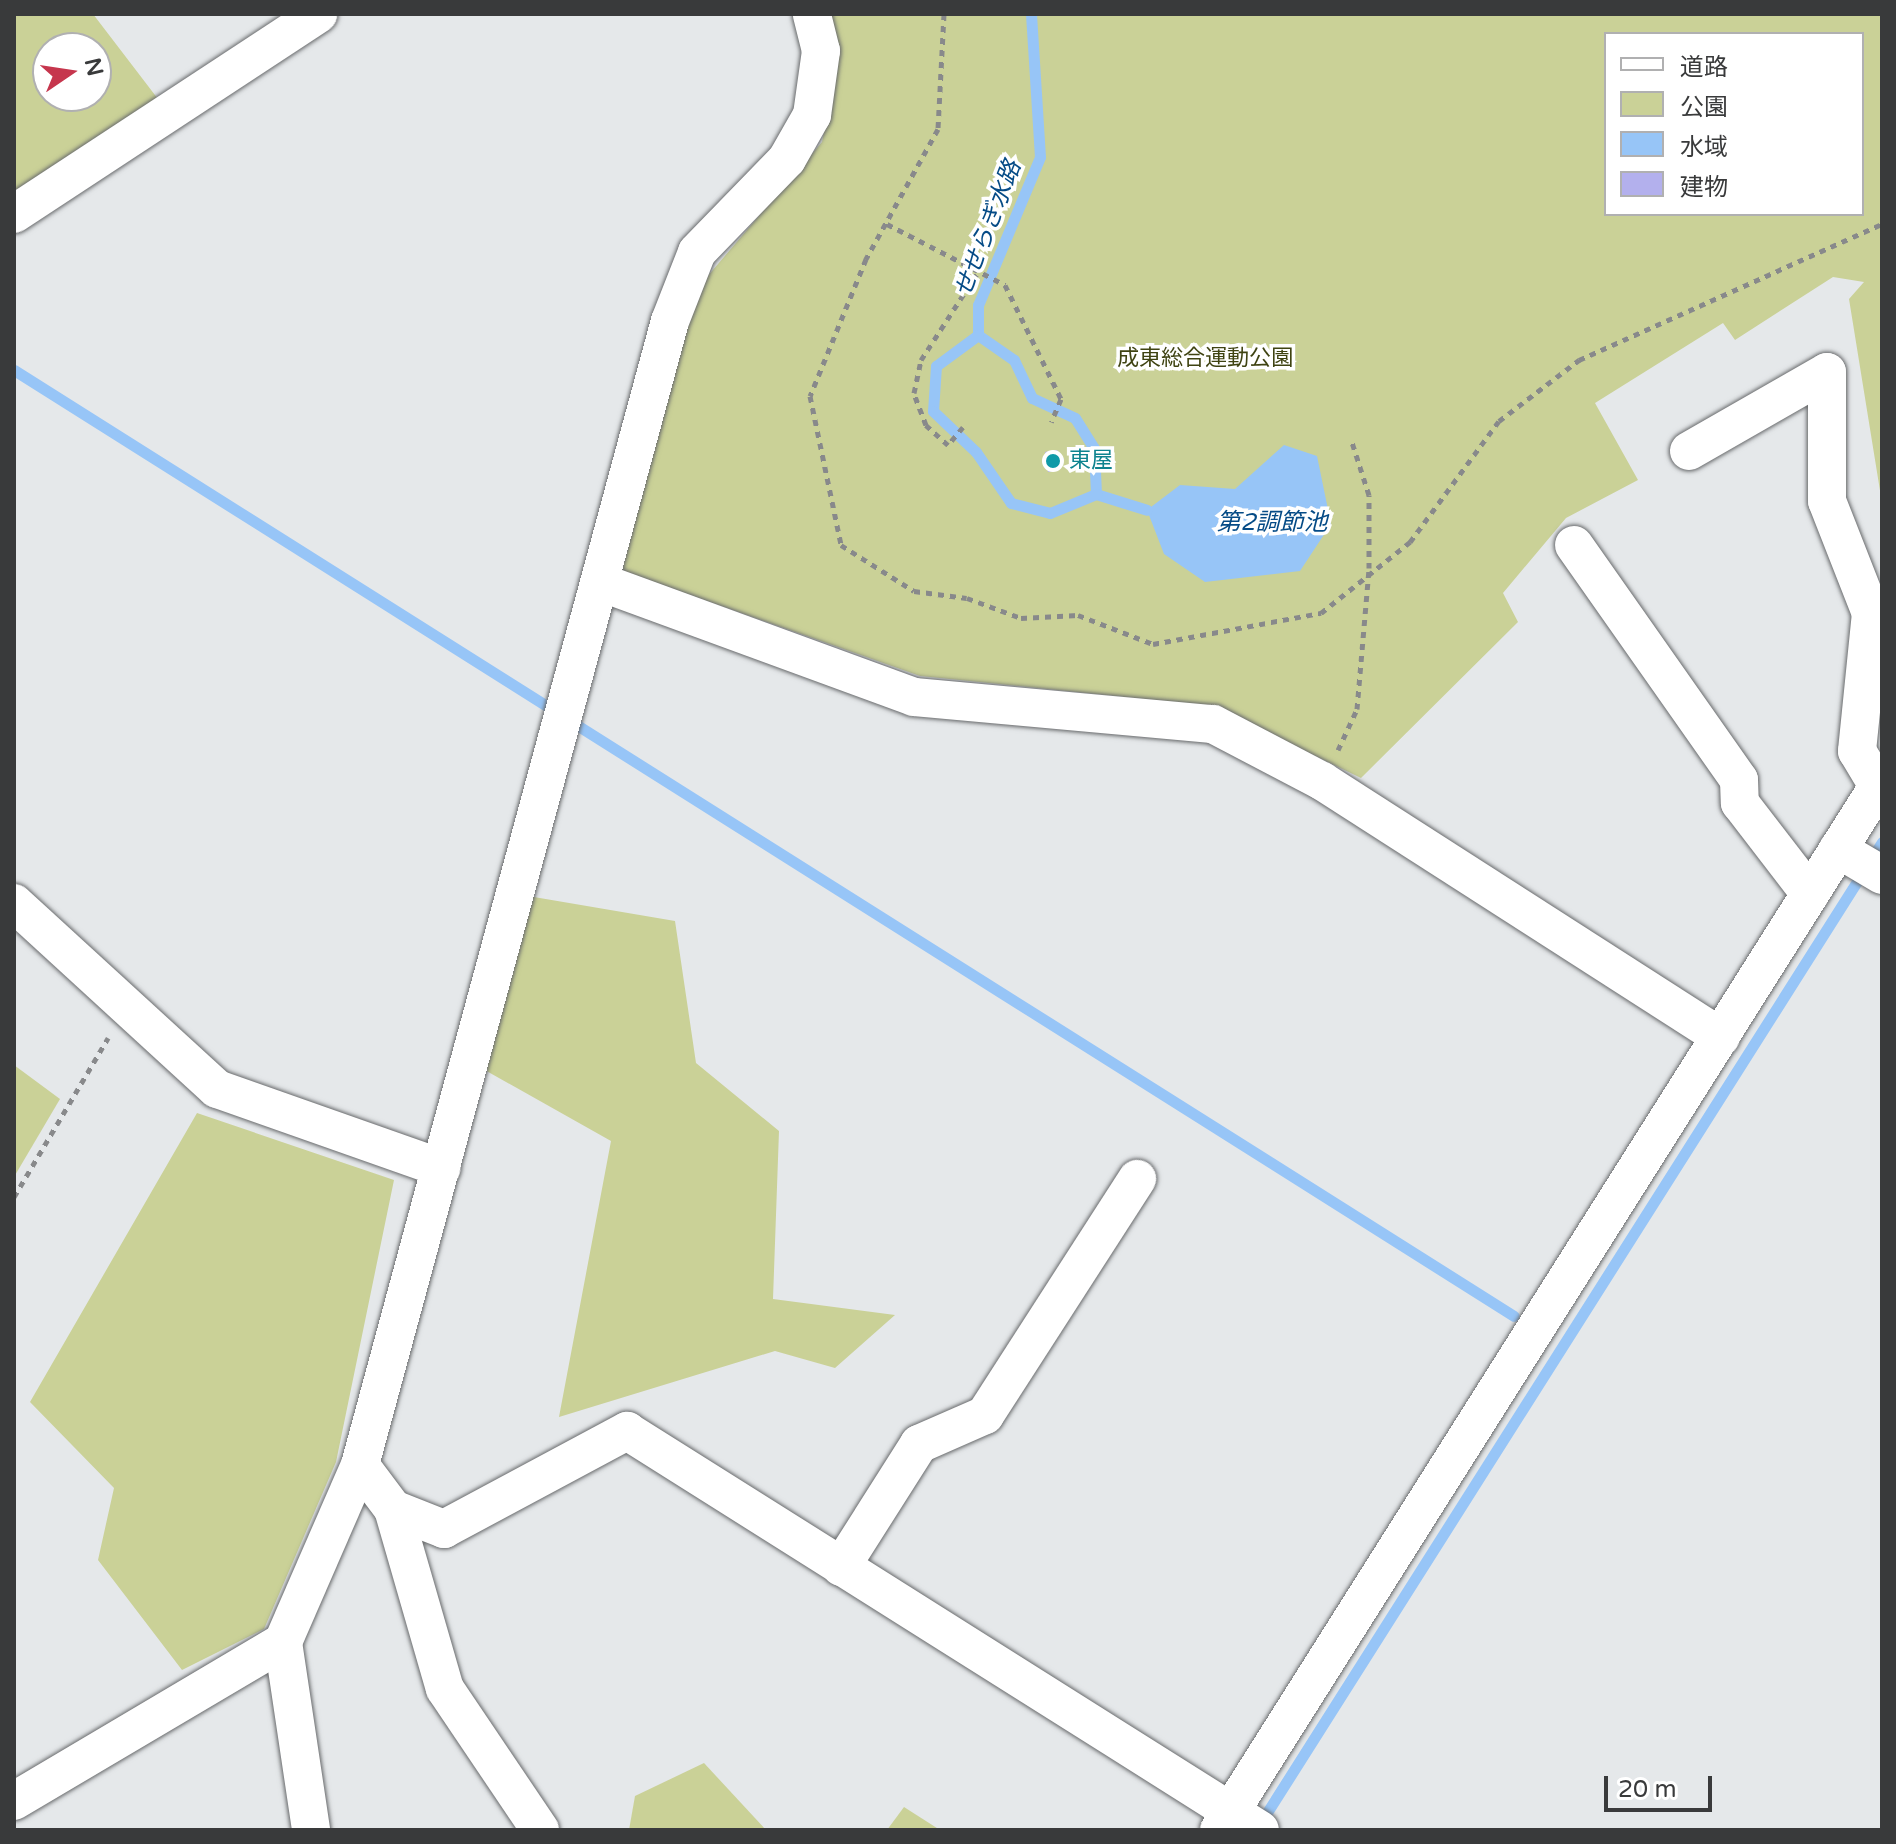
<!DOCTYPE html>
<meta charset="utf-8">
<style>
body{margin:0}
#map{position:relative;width:1896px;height:1844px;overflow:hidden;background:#e5e8ea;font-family:"Varela Round","Noto Sans JP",sans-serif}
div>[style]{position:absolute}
.green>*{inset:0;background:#cad197}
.water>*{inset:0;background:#97c5f7}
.stream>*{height:11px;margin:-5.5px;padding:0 5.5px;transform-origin:5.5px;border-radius:5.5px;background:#97c5f7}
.building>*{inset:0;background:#b3b0ed}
.path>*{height:5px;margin-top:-2.5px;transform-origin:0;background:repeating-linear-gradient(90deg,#88898b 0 6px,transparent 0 12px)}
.roads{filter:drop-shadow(0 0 2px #686a6c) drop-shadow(0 0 2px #686a6c)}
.street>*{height:38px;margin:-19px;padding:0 19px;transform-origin:19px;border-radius:19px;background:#fff}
.dots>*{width:22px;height:22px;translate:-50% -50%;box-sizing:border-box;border:4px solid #fff;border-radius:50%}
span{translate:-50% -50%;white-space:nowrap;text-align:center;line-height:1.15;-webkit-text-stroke:7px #fff;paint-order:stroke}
.park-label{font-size:22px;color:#3f4312}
.culture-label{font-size:22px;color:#0d838f}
.left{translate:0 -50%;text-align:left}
.water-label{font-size:24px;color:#054b86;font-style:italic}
.frame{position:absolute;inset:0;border:16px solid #393a3b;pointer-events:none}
.legend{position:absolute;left:1604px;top:32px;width:260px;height:184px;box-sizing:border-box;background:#fff;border:2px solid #b0b0b1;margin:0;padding:10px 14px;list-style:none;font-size:24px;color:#393a3b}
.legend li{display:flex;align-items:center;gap:16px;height:40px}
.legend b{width:40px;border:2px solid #b0b0b1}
.north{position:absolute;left:32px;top:32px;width:80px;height:80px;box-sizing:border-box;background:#fff;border:2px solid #b0b0b1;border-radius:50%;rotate:77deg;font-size:22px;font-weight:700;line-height:32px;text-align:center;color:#393a3b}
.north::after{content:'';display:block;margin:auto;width:28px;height:36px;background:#c6364d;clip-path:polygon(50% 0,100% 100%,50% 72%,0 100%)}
.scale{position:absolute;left:1604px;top:1776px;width:108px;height:36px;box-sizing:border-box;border:4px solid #393a3b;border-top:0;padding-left:10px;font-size:24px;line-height:28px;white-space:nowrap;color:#393a3b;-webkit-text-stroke:6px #fff;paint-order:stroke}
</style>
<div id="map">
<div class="green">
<i style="clip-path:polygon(evenodd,14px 14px,93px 14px,158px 99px,14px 197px,14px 14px,48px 48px,96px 48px,96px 96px,48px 96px,48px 48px)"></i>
<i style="clip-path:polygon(evenodd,828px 14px,1882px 14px,1882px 503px,1849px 299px,1864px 282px,1833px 277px,1735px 340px,1723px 323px,1595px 403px,1638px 480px,1566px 518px,1503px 593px,1518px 622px,1361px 778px,1212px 706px,920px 676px,622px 571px,695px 291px,822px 142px,838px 64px,828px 14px,1606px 34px,1862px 34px,1862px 214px,1606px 214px,1606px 34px)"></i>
<i style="clip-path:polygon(528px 896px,675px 921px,696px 1063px,779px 1131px,773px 1299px,895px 1315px,835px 1368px,775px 1351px,559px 1417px,611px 1141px,483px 1069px)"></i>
<i style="clip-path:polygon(14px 1065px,60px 1099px,14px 1177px)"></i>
<i style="clip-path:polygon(197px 1113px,394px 1180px,336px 1462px,264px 1629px,182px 1670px,98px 1560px,114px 1488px,30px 1402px)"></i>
<i style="clip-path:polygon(704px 1763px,766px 1830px,629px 1830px,635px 1796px)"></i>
<i style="clip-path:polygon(904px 1807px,940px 1830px,887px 1830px)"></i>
</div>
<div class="water">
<i style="clip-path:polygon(1284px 445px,1317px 456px,1331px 524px,1300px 571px,1205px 582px,1164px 554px,1147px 510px,1180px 485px,1235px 489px)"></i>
</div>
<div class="stream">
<i style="left:1031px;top:14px;width:143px;rotate:86.4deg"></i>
<i style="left:1040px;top:157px;width:160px;rotate:112.7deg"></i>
<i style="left:978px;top:305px;width:30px;rotate:90deg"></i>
<i style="left:978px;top:335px;width:44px;rotate:34.8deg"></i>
<i style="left:1014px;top:360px;width:42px;rotate:64.7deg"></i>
<i style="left:1032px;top:398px;width:47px;rotate:24.9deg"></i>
<i style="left:1075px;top:418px;width:36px;rotate:58deg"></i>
<i style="left:1094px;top:448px;width:46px;rotate:87.5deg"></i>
<i style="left:1096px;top:494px;width:53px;rotate:17.4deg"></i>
<i style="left:978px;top:335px;width:52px;rotate:143.6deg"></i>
<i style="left:936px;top:366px;width:45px;rotate:93.8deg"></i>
<i style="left:933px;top:411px;width:59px;rotate:43.6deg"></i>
<i style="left:976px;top:452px;width:62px;rotate:55.5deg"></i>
<i style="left:1011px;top:503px;width:40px;rotate:14.4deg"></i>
<i style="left:1050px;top:513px;width:50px;rotate:-22.4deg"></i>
<i style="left:14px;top:370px;width:1773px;rotate:32.24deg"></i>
<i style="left:1261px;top:1822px;width:1160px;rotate:-57.64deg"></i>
</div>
<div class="building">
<i style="clip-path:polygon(1057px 450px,1064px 459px,1059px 470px,1048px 472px,1045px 452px)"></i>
</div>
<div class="path">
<i style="left:944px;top:14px;width:115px;rotate:93deg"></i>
<i style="left:938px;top:129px;width:149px;rotate:119deg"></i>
<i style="left:866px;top:259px;width:148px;rotate:112.2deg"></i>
<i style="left:810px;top:396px;width:152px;rotate:78.2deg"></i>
<i style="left:841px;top:545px;width:86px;rotate:32.2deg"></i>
<i style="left:914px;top:591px;width:53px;rotate:7.5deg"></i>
<i style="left:967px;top:598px;width:58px;rotate:20.3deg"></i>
<i style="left:1021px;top:618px;width:57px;rotate:-3deg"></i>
<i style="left:1078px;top:615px;width:80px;rotate:21.1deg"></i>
<i style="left:1153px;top:644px;width:171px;rotate:-10.5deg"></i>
<i style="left:1321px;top:613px;width:114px;rotate:-38.6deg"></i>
<i style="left:1410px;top:542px;width:150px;rotate:-53.7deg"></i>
<i style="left:1499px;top:421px;width:101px;rotate:-37.3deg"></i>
<i style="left:1579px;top:360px;width:332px;rotate:-24.2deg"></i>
<i style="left:887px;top:224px;width:133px;rotate:27.3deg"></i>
<i style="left:1005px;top:285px;width:127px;rotate:63.8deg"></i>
<i style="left:1061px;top:399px;width:25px;rotate:113deg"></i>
<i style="left:963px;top:427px;width:23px;rotate:130deg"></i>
<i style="left:948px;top:445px;width:30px;rotate:-138deg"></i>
<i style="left:926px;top:425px;width:34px;rotate:-111deg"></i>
<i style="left:914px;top:393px;width:34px;rotate:-78deg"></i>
<i style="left:921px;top:360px;width:105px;rotate:-57.1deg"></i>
<i style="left:1338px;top:750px;width:45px;rotate:-65.1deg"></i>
<i style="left:1357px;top:709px;width:142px;rotate:-85.1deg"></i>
<i style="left:1369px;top:568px;width:73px;rotate:-90deg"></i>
<i style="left:1369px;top:495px;width:56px;rotate:-107.8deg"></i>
<i style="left:14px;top:1197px;width:185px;rotate:-59.4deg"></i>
</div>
<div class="roads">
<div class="street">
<i style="left:14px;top:214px;width:364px;rotate:-33.3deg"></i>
<i style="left:1689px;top:451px;width:159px;rotate:-29.8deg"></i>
<i style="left:1827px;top:372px;width:129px;rotate:90deg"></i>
<i style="left:1827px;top:501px;width:120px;rotate:68.6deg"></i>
<i style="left:1871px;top:613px;width:139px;rotate:95.8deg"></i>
<i style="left:1857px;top:751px;width:41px;rotate:59deg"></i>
<i style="left:1574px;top:545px;width:287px;rotate:54.9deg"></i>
<i style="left:1739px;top:780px;width:23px;rotate:88deg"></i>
<i style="left:1740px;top:803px;width:115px;rotate:52.4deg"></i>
<i style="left:600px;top:582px;width:334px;rotate:20.1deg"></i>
<i style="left:914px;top:697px;width:300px;rotate:5.2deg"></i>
<i style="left:1213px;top:724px;width:123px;rotate:27.6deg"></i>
<i style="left:1322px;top:781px;width:474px;rotate:32.7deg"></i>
<i style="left:1838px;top:849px;width:51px;rotate:30.6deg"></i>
<i style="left:14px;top:903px;width:275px;rotate:42.5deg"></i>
<i style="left:217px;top:1089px;width:238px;rotate:19.4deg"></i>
<i style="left:360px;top:1465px;width:55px;rotate:53.1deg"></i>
<i style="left:393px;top:1509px;width:55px;rotate:21.4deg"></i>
<i style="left:444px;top:1529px;width:208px;rotate:-28.2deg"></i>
<i style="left:627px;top:1431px;width:748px;rotate:32.22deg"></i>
<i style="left:393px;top:1509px;width:187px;rotate:73.9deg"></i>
<i style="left:445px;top:1689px;width:170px;rotate:56deg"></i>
<i style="left:841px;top:1567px;width:146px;rotate:-57.6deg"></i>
<i style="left:919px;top:1444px;width:72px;rotate:-23.7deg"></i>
<i style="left:985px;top:1415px;width:281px;rotate:-57.2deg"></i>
<i style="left:283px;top:1642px;width:190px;rotate:81.5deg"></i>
<i style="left:14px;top:1801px;width:312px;rotate:-30.6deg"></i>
<i style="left:283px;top:1642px;width:193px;rotate:-66.5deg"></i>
<i style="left:360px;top:1465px;width:1185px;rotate:-74.84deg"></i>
<i style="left:670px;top:321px;width:74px;rotate:-68.6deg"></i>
<i style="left:697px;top:252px;width:129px;rotate:-45.9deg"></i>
<i style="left:787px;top:159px;width:51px;rotate:-60.4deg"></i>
<i style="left:812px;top:115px;width:65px;rotate:-82deg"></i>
<i style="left:821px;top:51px;width:38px;rotate:-104deg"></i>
<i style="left:1219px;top:1830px;width:1242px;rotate:-57.73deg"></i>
</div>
</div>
<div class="dots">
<i style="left:1053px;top:461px;background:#0f9aa8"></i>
</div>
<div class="park-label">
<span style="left:1205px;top:359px">成東総合運動公園</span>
</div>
<div class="culture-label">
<span class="left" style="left:1069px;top:461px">東屋</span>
</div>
<div class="water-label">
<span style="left:988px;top:229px;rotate:-69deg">せせらぎ水路</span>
<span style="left:1272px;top:523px">第2調節池</span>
</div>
<div class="frame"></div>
<ul class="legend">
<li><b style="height:10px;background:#fff"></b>道路</li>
<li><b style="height:22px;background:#cad197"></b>公園</li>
<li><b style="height:22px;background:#97c5f7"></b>水域</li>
<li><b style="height:22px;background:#b3b0ed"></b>建物</li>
</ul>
<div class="north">N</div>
<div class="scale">20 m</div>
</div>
